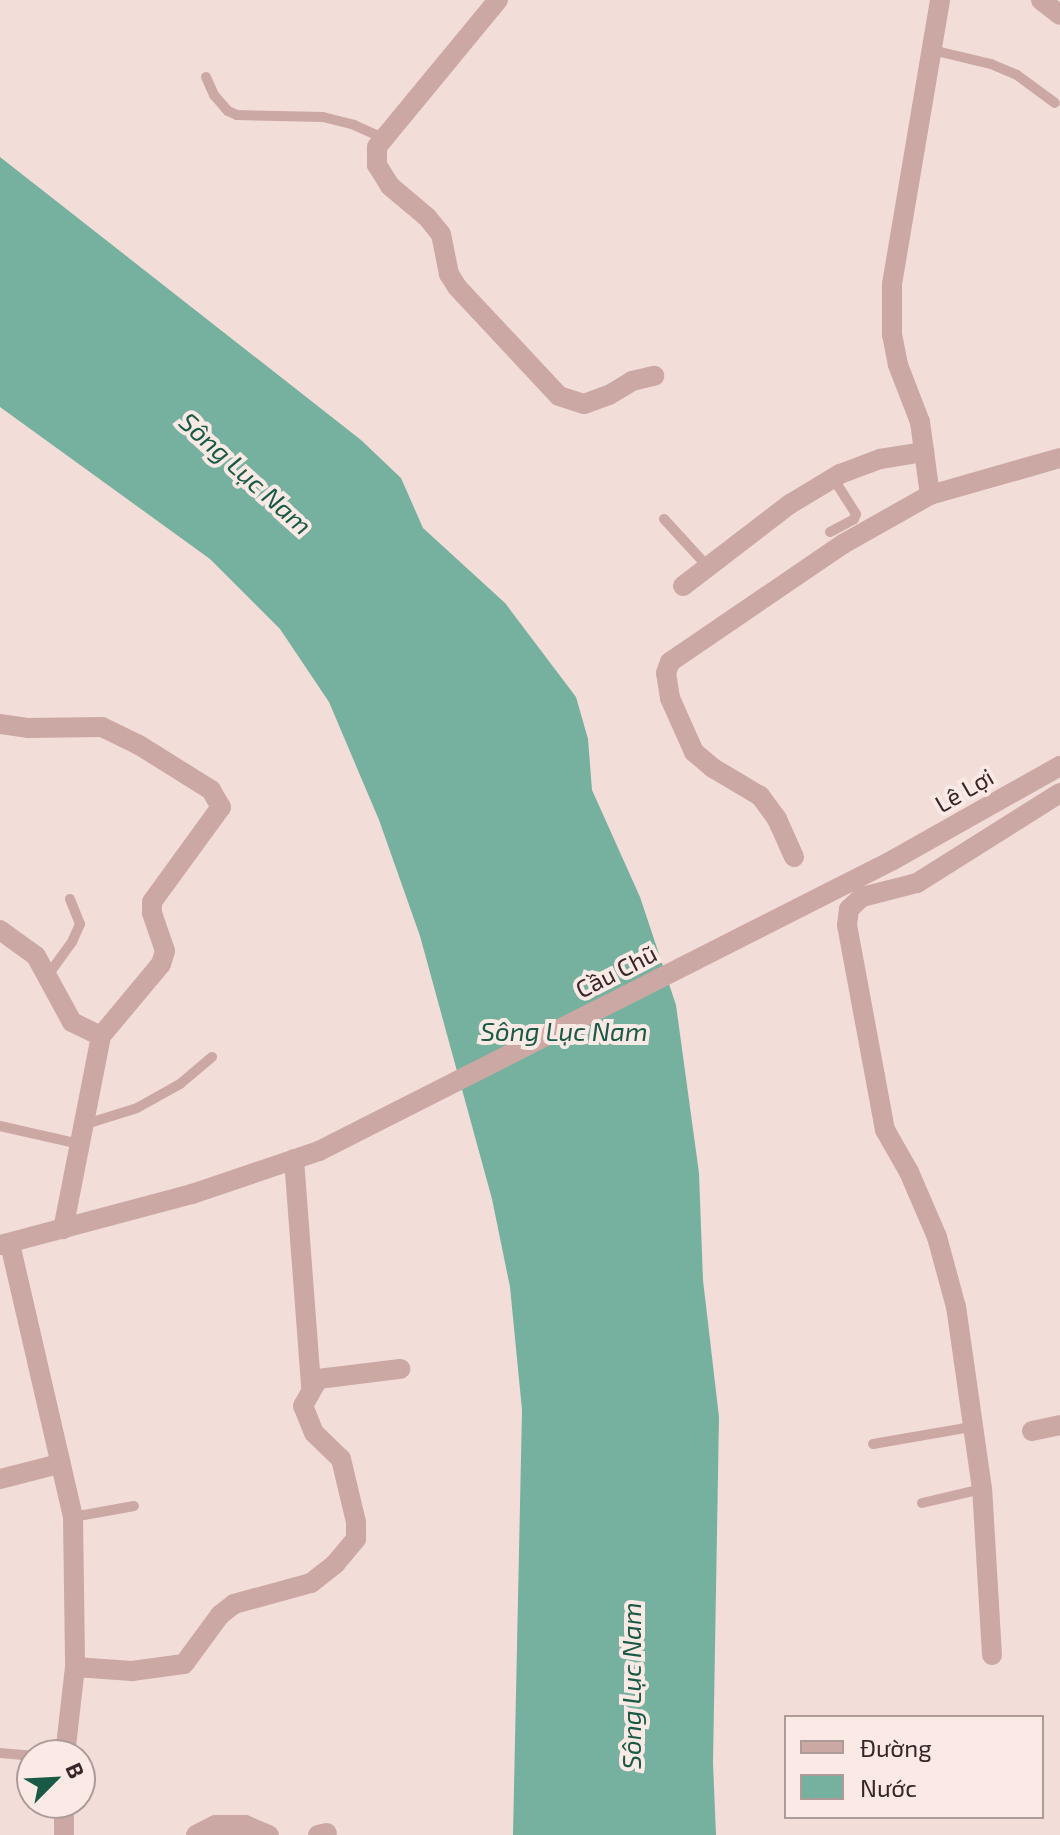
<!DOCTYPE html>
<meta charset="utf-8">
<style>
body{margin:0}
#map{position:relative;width:1060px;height:1835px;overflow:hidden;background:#f3ddd9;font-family:"Exo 2",sans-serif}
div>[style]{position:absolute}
.water>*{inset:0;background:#76b19f}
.service>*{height:10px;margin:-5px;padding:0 5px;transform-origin:5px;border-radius:5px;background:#cba8a4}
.minor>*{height:20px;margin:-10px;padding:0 10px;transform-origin:10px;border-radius:10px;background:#cba8a4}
.tertiary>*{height:20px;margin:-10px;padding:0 10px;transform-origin:10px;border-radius:10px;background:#cba8a4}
span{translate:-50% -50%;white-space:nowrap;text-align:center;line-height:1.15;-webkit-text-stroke:8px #fae9e5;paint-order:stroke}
.street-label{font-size:24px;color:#362627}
.water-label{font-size:26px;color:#195a47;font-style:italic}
.legend{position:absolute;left:784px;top:1715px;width:260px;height:104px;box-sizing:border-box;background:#fae9e5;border:2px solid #ac9b99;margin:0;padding:10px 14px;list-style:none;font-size:24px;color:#362627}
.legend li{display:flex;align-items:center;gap:16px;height:40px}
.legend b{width:40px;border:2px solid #ac9b99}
.north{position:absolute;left:16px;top:1739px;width:80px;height:80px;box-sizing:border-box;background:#fae9e5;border:2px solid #ac9b99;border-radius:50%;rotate:66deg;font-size:22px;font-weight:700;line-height:32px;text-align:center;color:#362627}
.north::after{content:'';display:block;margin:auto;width:28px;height:36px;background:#195a47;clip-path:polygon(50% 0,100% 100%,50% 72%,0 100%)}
</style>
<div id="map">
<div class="water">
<i style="clip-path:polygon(0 157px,361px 440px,401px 478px,423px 528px,505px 603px,576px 697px,588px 739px,592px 790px,640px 897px,676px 1005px,699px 1173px,703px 1280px,719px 1417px,713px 1763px,716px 1835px,513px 1835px,522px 1410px,510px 1287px,492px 1199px,420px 936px,379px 820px,329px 702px,280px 629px,210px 559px,0 407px)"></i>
</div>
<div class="service">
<i style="left:932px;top:50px;width:61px;rotate:13.3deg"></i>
<i style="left:991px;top:64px;width:28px;rotate:23deg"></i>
<i style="left:1017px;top:75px;width:47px;rotate:36.4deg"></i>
<i style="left:206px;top:77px;width:20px;rotate:66deg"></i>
<i style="left:214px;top:95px;width:21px;rotate:49deg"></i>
<i style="left:228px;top:111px;width:10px;rotate:24deg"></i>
<i style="left:237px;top:115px;width:86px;rotate:1.3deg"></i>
<i style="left:323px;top:117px;width:32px;rotate:14deg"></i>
<i style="left:354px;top:125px;width:34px;rotate:24deg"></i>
<i style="left:664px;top:519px;width:65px;rotate:47.5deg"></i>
<i style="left:830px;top:532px;width:27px;rotate:-28deg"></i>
<i style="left:854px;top:519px;width:5px;rotate:-68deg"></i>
<i style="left:856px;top:514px;width:43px;rotate:-122.6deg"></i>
<i style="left:48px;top:975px;width:41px;rotate:-54deg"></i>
<i style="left:72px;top:942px;width:20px;rotate:-66deg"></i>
<i style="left:80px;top:924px;width:27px;rotate:-112deg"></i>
<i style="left:86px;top:1124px;width:53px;rotate:-17.4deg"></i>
<i style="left:137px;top:1108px;width:49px;rotate:-29.2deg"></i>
<i style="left:180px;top:1084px;width:42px;rotate:-40.2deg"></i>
<i style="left:0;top:1126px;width:82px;rotate:12.7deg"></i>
<i style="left:873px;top:1444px;width:99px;rotate:-9.8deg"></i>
<i style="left:922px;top:1503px;width:62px;rotate:-13.1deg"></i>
<i style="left:73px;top:1517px;width:62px;rotate:-10.2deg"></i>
<i style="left:0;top:1753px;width:32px;rotate:5deg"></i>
<i style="left:36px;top:1755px;width:29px;rotate:-8deg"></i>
</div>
<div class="minor">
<i style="left:498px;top:0;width:190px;rotate:129.5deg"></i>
<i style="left:377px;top:147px;width:18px;rotate:90deg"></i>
<i style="left:377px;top:165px;width:25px;rotate:58deg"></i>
<i style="left:390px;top:186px;width:48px;rotate:40deg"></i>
<i style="left:427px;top:217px;width:22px;rotate:51deg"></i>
<i style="left:441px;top:234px;width:41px;rotate:78.7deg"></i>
<i style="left:449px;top:274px;width:15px;rotate:58deg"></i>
<i style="left:457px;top:287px;width:149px;rotate:46.9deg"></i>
<i style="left:559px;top:396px;width:26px;rotate:18deg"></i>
<i style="left:584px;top:404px;width:27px;rotate:-20deg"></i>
<i style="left:609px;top:395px;width:27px;rotate:-31deg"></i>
<i style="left:632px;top:381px;width:23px;rotate:-13deg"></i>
<i style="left:1041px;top:0;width:24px;rotate:38deg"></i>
<i style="left:930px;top:495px;width:74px;rotate:-97.8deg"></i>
<i style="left:920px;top:422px;width:61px;rotate:-111.1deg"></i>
<i style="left:898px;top:365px;width:31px;rotate:-101deg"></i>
<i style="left:892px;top:335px;width:51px;rotate:-90deg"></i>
<i style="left:892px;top:284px;width:288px;rotate:-80.4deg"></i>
<i style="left:683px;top:586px;width:135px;rotate:-37.5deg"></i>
<i style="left:790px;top:504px;width:58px;rotate:-31deg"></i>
<i style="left:840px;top:474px;width:43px;rotate:-20.6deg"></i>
<i style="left:880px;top:459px;width:45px;rotate:-9deg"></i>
<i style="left:0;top:724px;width:29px;rotate:8deg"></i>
<i style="left:29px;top:728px;width:73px;rotate:-0.8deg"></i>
<i style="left:102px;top:727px;width:41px;rotate:25.9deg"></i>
<i style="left:139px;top:745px;width:85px;rotate:32deg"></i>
<i style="left:211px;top:790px;width:20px;rotate:60deg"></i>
<i style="left:221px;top:807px;width:117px;rotate:126deg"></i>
<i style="left:152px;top:902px;width:11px;rotate:90deg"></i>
<i style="left:152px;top:913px;width:40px;rotate:71.1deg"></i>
<i style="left:165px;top:951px;width:14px;rotate:107deg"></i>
<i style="left:161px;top:964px;width:94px;rotate:129.8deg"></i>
<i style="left:101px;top:1036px;width:197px;rotate:101.1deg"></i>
<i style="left:794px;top:857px;width:42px;rotate:-114.1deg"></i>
<i style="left:777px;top:819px;width:29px;rotate:-126deg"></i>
<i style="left:760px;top:796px;width:55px;rotate:-149.2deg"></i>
<i style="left:713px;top:768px;width:25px;rotate:-140deg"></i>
<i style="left:694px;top:752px;width:59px;rotate:-114deg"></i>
<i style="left:670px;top:698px;width:25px;rotate:-99deg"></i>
<i style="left:666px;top:673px;width:12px;rotate:-70deg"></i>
<i style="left:670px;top:662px;width:209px;rotate:-34.3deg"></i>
<i style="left:843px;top:544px;width:100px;rotate:-29.4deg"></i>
<i style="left:930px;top:495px;width:135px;rotate:-15.9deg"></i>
<i style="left:0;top:930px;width:44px;rotate:35.8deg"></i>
<i style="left:36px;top:956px;width:75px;rotate:61.4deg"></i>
<i style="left:72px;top:1022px;width:32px;rotate:26deg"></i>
<i style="left:294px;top:1159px;width:229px;rotate:85.7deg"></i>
<i style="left:1032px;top:1431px;width:29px;rotate:-12deg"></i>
<i style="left:0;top:1479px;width:61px;rotate:-14.3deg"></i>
<i style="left:992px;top:1655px;width:166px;rotate:-93.4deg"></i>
<i style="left:982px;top:1489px;width:184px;rotate:-98.1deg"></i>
<i style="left:956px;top:1307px;width:73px;rotate:-105.2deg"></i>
<i style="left:937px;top:1237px;width:71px;rotate:-113.3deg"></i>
<i style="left:909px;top:1172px;width:48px;rotate:-119.7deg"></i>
<i style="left:885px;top:1130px;width:208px;rotate:-100.5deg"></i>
<i style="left:847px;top:925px;width:16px;rotate:-83deg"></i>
<i style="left:849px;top:909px;width:18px;rotate:-43deg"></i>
<i style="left:862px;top:897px;width:57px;rotate:-14.3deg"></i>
<i style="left:917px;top:883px;width:169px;rotate:-32.2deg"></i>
<i style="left:75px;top:1667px;width:57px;rotate:4deg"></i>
<i style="left:132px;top:1671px;width:52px;rotate:-7.7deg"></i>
<i style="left:184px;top:1664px;width:61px;rotate:-53.7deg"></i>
<i style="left:220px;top:1615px;width:18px;rotate:-38deg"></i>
<i style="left:234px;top:1604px;width:80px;rotate:-15.3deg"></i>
<i style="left:311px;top:1583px;width:31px;rotate:-38deg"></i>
<i style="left:335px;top:1564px;width:33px;rotate:-50deg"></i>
<i style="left:356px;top:1539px;width:17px;rotate:-90deg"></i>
<i style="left:356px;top:1522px;width:65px;rotate:-103.4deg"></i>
<i style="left:341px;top:1459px;width:37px;rotate:-136deg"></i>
<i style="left:314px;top:1433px;width:29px;rotate:-112deg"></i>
<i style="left:303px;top:1406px;width:31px;rotate:-61deg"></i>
<i style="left:318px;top:1379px;width:83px;rotate:-7deg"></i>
<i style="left:196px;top:1835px;width:22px;rotate:-27deg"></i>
<i style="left:216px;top:1825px;width:29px"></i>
<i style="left:245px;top:1825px;width:26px;rotate:23deg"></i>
<i style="left:318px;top:1835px;width:9px;rotate:-13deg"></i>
</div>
<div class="tertiary">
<i style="left:10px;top:1244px;width:280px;rotate:77deg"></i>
<i style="left:73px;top:1517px;width:150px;rotate:89.2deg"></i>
<i style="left:75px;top:1667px;width:89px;rotate:96.5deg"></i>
<i style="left:0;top:1245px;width:199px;rotate:-14.9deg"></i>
<i style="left:192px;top:1194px;width:134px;rotate:-18.7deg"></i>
<i style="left:319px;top:1151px;width:644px;rotate:-26.88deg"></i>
<i style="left:893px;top:860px;width:192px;rotate:-29.4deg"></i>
<i style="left:64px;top:1835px;width:32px;rotate:-90deg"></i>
</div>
<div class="street-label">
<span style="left:964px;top:790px;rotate:-30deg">Lê Lợi</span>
<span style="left:616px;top:971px;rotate:-27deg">Cầu Chũ</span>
</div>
<div class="water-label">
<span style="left:246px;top:473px;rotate:42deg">Sông Lục Nam</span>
<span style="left:564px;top:1031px">Sông Lục Nam</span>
<span style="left:631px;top:1686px;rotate:-90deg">Sông Lục Nam</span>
</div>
<ul class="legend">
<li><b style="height:10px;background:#cba8a4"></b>Đường</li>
<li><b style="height:22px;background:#76b19f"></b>Nước</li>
</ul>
<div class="north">B</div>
</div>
